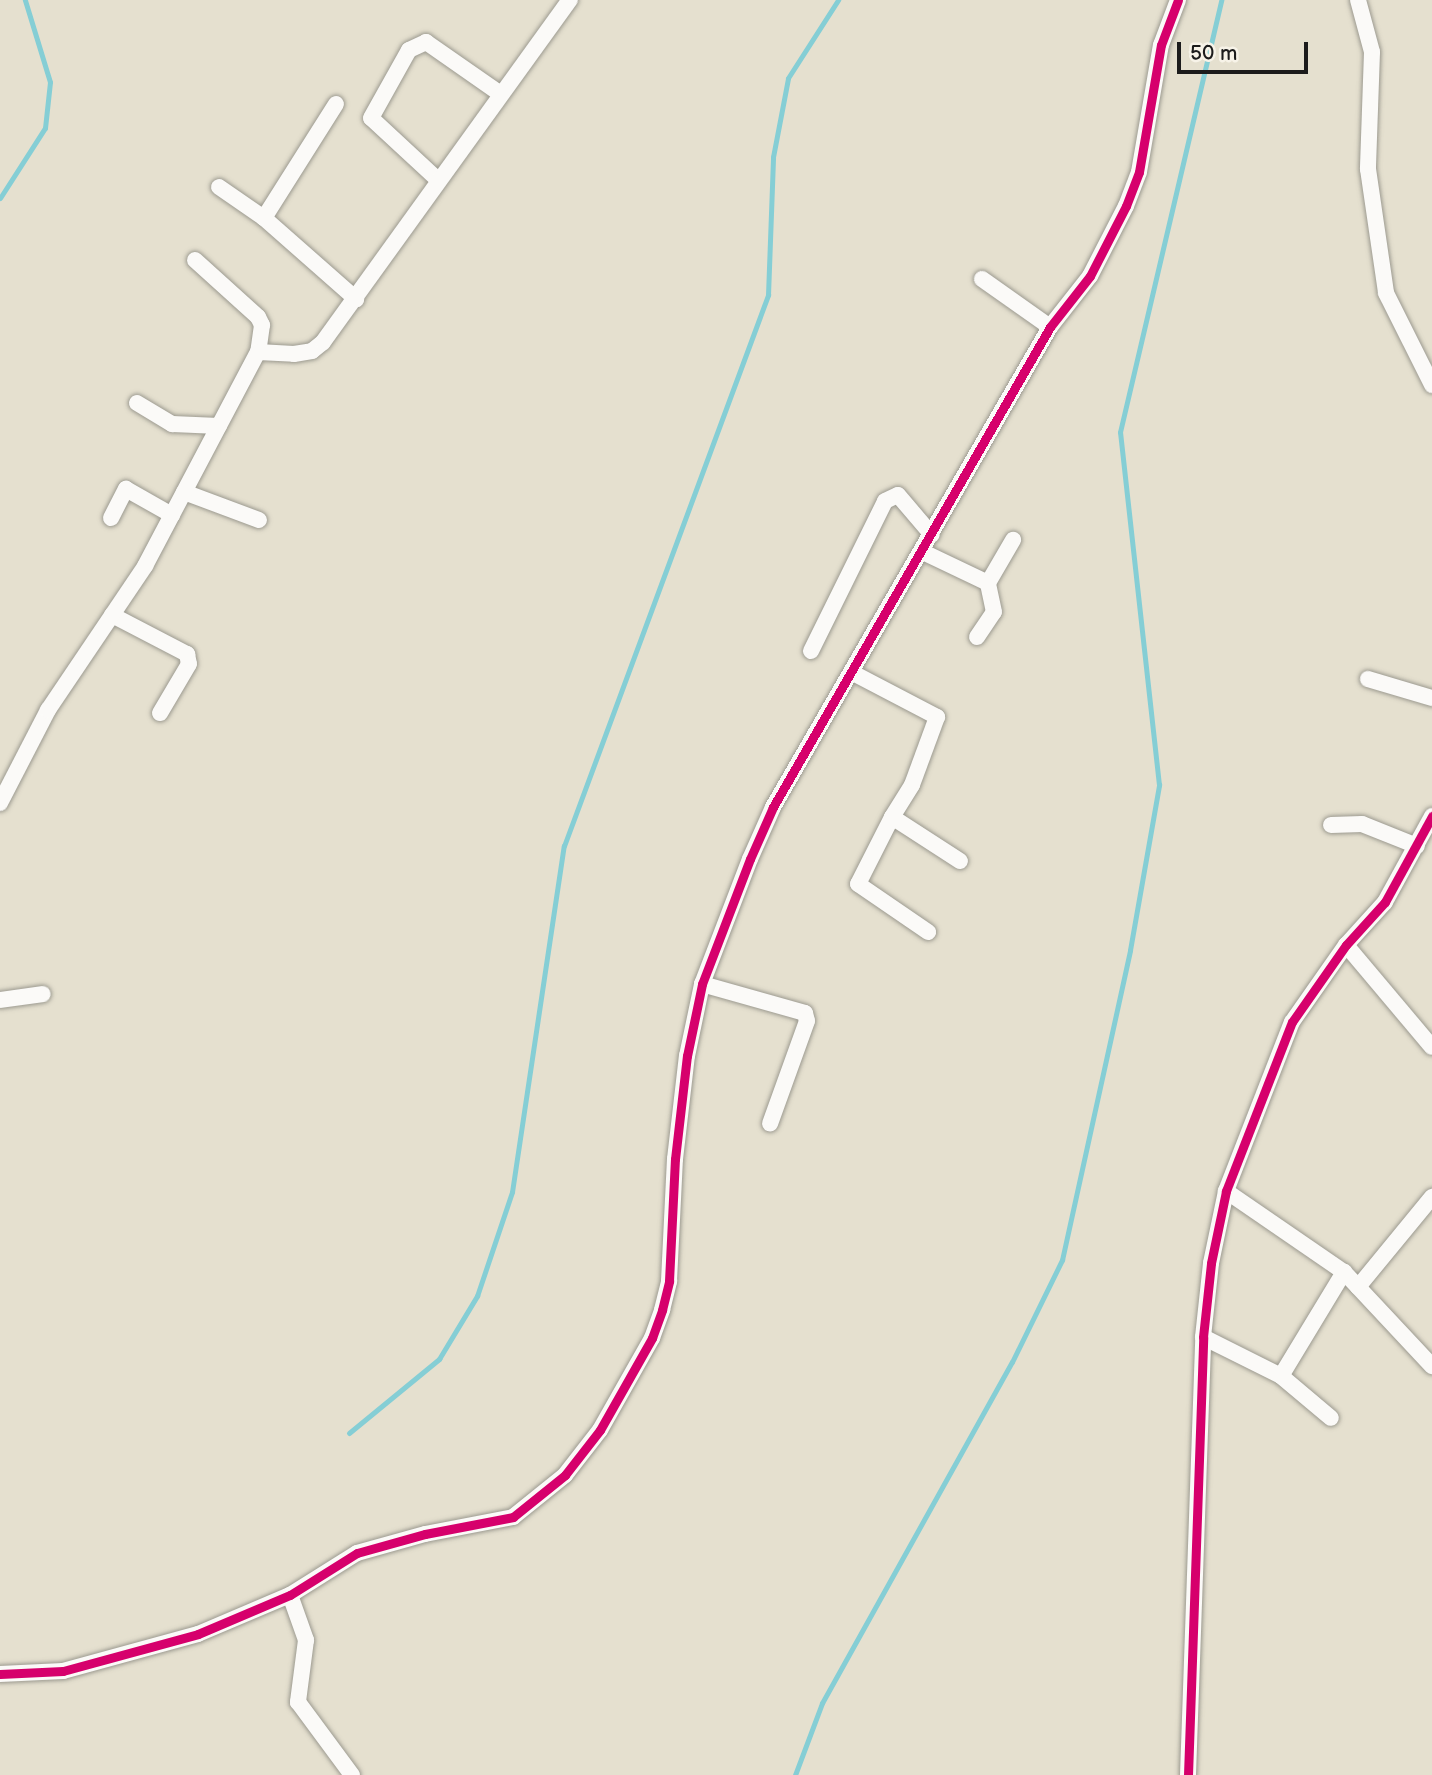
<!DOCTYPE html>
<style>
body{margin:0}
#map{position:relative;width:1432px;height:1775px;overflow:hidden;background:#e5e0cf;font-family:"Balsamiq Sans",sans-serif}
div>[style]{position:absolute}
.stream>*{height:5px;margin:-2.5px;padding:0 2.5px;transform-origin:2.5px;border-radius:2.5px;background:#85ced5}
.roads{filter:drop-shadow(0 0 2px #9c9a90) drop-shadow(0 0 2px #9c9a90)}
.street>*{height:16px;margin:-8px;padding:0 8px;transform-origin:8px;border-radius:8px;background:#fbfaf8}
.cycleway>*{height:9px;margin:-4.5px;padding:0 4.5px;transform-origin:4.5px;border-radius:4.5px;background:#d6006c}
span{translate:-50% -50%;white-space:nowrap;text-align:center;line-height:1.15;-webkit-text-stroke:5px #f7f3e8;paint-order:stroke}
.scale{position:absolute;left:1177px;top:42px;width:131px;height:32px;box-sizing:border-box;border:4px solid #1c1c1c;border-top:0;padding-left:9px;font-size:21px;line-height:24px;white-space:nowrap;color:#1c1c1c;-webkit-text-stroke:5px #f7f3e8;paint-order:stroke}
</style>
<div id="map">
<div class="stream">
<i style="left:0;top:198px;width:83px;rotate:-57.3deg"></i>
<i style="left:45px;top:128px;width:46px;rotate:-83.8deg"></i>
<i style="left:50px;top:82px;width:86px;rotate:-107deg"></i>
<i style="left:349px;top:1433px;width:117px;rotate:-39.4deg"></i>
<i style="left:439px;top:1359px;width:74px;rotate:-58.9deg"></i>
<i style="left:477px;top:1296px;width:110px;rotate:-71.4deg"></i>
<i style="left:512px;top:1192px;width:350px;rotate:-81.5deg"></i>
<i style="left:564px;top:846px;width:588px;rotate:-69.68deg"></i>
<i style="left:768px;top:295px;width:138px;rotate:-87.9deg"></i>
<i style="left:773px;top:157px;width:80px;rotate:-79.2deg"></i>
<i style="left:788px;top:78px;width:93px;rotate:-57.3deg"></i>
<i style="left:795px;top:1775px;width:77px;rotate:-69.4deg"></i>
<i style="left:822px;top:1703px;width:390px;rotate:-60.9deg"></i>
<i style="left:1012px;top:1362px;width:114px;rotate:-63.9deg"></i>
<i style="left:1062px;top:1260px;width:317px;rotate:-77.6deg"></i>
<i style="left:1130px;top:950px;width:168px;rotate:-80deg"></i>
<i style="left:1159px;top:785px;width:355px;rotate:-96.3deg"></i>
<i style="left:1120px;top:432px;width:444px;rotate:-76.8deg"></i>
</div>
<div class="roads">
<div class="street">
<i style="left:1358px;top:0;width:54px;rotate:74.9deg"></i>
<i style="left:1372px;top:52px;width:117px;rotate:92deg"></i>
<i style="left:1368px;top:169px;width:125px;rotate:81.7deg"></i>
<i style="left:1386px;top:293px;width:103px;rotate:63.4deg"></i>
<i style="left:336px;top:104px;width:135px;rotate:122.3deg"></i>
<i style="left:264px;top:218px;width:123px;rotate:41.4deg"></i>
<i style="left:438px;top:180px;width:91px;rotate:-137.2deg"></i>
<i style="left:371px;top:118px;width:78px;rotate:-60.8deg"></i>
<i style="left:409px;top:50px;width:19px;rotate:-25deg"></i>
<i style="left:426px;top:42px;width:89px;rotate:34.9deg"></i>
<i style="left:219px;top:187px;width:55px;rotate:34.6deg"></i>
<i style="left:195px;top:260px;width:85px;rotate:42.1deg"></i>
<i style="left:258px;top:317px;width:9px;rotate:63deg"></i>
<i style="left:262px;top:325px;width:27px;rotate:98deg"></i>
<i style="left:982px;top:279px;width:83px;rotate:35.2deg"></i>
<i style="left:137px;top:403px;width:41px;rotate:31deg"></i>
<i style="left:172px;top:424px;width:47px;rotate:2.4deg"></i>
<i style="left:184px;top:492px;width:80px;rotate:20.5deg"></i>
<i style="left:111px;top:518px;width:33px;rotate:-63deg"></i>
<i style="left:126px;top:489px;width:53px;rotate:29.5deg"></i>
<i style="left:923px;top:552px;width:72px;rotate:25.5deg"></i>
<i style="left:988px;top:583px;width:50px;rotate:-59.8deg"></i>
<i style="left:112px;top:615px;width:85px;rotate:27.5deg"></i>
<i style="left:187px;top:654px;width:10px;rotate:79deg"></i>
<i style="left:189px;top:664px;width:57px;rotate:120.6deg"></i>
<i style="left:977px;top:637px;width:30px;rotate:-56deg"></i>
<i style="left:994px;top:612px;width:30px;rotate:-102deg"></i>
<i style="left:811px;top:651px;width:167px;rotate:-63.7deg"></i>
<i style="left:885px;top:501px;width:14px;rotate:-25deg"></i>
<i style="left:898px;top:495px;width:52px;rotate:49.6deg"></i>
<i style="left:853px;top:673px;width:95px;rotate:27.6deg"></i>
<i style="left:937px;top:717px;width:72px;rotate:110.2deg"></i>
<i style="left:912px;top:785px;width:38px;rotate:122deg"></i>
<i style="left:892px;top:817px;width:81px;rotate:32.9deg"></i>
<i style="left:1368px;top:679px;width:67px;rotate:16.5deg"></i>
<i style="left:0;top:803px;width:105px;rotate:-62.7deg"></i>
<i style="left:48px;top:710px;width:174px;rotate:-56deg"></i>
<i style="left:145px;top:566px;width:242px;rotate:-62.2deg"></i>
<i style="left:258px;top:352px;width:36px;rotate:3deg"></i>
<i style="left:294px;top:354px;width:18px;rotate:-9deg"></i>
<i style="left:312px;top:351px;width:14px;rotate:-39deg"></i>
<i style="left:323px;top:342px;width:422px;rotate:-54.2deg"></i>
<i style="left:892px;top:817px;width:75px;rotate:116.9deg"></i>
<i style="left:858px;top:884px;width:85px;rotate:34.4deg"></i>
<i style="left:1331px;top:825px;width:31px;rotate:-2deg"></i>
<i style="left:1362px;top:824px;width:59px;rotate:21.8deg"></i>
<i style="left:1346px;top:945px;width:133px;rotate:49.9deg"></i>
<i style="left:702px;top:984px;width:107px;rotate:15.7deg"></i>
<i style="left:805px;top:1013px;width:8px;rotate:76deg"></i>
<i style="left:807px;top:1021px;width:109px;rotate:109.8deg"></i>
<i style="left:0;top:1000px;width:43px;rotate:-7.9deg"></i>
<i style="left:1226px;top:1191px;width:143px;rotate:34.5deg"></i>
<i style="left:1344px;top:1272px;width:129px;rotate:46.9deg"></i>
<i style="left:1358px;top:1287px;width:117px;rotate:-50.6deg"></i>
<i style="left:1203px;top:1337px;width:87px;rotate:26.6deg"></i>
<i style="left:1281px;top:1376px;width:65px;rotate:40deg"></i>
<i style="left:1281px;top:1376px;width:122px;rotate:-58.8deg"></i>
<i style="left:290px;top:1595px;width:48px;rotate:70.4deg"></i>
<i style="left:306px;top:1640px;width:63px;rotate:97.4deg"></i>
<i style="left:298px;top:1702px;width:91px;rotate:53.5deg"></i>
<i style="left:0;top:1674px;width:63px;rotate:-2.7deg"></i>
<i style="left:63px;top:1671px;width:140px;rotate:-15.3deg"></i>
<i style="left:198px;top:1634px;width:100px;rotate:-23deg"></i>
<i style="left:290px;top:1595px;width:79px;rotate:-32.1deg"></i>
<i style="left:357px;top:1553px;width:71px;rotate:-15.6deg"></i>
<i style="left:425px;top:1534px;width:90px;rotate:-10.9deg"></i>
<i style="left:513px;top:1517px;width:67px;rotate:-38.9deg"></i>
<i style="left:565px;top:1475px;width:57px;rotate:-52.1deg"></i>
<i style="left:600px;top:1430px;width:106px;rotate:-60.5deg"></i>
<i style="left:652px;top:1338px;width:30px;rotate:-70deg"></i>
<i style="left:662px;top:1310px;width:30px;rotate:-76deg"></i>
<i style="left:669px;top:1281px;width:122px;rotate:-87.2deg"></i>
<i style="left:675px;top:1159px;width:104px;rotate:-83.4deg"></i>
<i style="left:687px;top:1056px;width:74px;rotate:-78.2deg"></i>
<i style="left:702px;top:984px;width:134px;rotate:-69deg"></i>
<i style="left:750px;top:859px;width:57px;rotate:-66.1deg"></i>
<i style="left:773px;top:807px;width:554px;rotate:-60.01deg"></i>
<i style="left:1050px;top:327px;width:65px;rotate:-51.9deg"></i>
<i style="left:1090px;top:276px;width:79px;rotate:-62.8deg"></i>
<i style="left:1126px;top:206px;width:36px;rotate:-69deg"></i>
<i style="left:1139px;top:172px;width:129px;rotate:-80.2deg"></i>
<i style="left:1161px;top:45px;width:48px;rotate:-69.3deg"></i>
<i style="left:1188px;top:1775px;width:438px;rotate:-88deg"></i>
<i style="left:1203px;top:1337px;width:74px;rotate:-83.8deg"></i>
<i style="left:1211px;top:1263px;width:74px;rotate:-78.2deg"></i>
<i style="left:1226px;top:1191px;width:181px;rotate:-68.7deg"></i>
<i style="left:1292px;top:1022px;width:94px;rotate:-55deg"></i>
<i style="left:1346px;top:945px;width:58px;rotate:-47.8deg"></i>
<i style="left:1385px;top:902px;width:98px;rotate:-61.3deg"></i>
</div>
</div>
<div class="cycleway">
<i style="left:0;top:1674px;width:63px;rotate:-2.7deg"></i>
<i style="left:63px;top:1671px;width:140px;rotate:-15.3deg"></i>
<i style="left:198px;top:1634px;width:100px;rotate:-23deg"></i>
<i style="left:290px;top:1595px;width:79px;rotate:-32.1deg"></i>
<i style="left:357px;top:1553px;width:71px;rotate:-15.6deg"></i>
<i style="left:425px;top:1534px;width:90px;rotate:-10.9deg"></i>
<i style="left:513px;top:1517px;width:67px;rotate:-38.9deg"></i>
<i style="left:565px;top:1475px;width:57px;rotate:-52.1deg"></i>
<i style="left:600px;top:1430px;width:106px;rotate:-60.5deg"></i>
<i style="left:652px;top:1338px;width:30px;rotate:-70deg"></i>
<i style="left:662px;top:1310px;width:30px;rotate:-76deg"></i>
<i style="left:669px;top:1281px;width:122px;rotate:-87.2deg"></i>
<i style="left:675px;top:1159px;width:104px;rotate:-83.4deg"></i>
<i style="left:687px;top:1056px;width:74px;rotate:-78.2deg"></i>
<i style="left:702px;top:984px;width:134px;rotate:-69deg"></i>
<i style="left:750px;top:859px;width:57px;rotate:-66.1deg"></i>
<i style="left:773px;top:807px;width:554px;rotate:-60.01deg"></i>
<i style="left:1050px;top:327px;width:65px;rotate:-51.9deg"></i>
<i style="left:1090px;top:276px;width:79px;rotate:-62.8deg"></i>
<i style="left:1126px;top:206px;width:36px;rotate:-69deg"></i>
<i style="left:1139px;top:172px;width:129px;rotate:-80.2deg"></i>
<i style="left:1161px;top:45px;width:48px;rotate:-69.3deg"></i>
<i style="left:1188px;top:1775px;width:438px;rotate:-88deg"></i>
<i style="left:1203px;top:1337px;width:74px;rotate:-83.8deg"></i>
<i style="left:1211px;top:1263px;width:74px;rotate:-78.2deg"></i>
<i style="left:1226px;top:1191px;width:181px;rotate:-68.7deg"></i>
<i style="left:1292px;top:1022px;width:94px;rotate:-55deg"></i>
<i style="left:1346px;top:945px;width:58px;rotate:-47.8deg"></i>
<i style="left:1385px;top:902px;width:98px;rotate:-61.3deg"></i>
</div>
<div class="scale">50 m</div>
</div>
